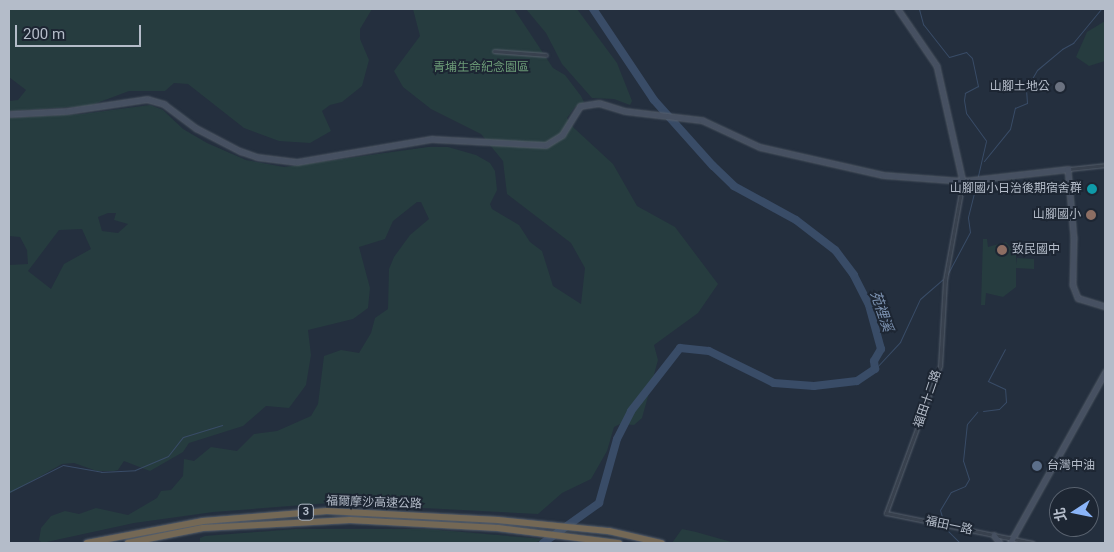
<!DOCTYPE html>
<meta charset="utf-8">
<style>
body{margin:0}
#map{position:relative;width:1114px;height:552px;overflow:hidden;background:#242f3e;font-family:Roboto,"Noto Sans TC",sans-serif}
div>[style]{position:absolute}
.green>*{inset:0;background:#263c3f}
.stream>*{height:1px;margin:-0.5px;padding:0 0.5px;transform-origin:0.5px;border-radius:0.5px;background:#394c67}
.river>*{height:8px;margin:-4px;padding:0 4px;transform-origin:4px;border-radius:4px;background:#394c67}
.roads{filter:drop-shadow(0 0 1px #565f6c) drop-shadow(0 0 1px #565f6c)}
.street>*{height:3px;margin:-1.5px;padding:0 1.5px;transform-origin:1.5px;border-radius:1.5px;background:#38414e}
.secondary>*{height:4.5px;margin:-2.25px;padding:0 2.25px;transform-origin:2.25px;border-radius:2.25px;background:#465061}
.highway>*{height:5.5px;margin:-2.75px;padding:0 2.75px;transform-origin:2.75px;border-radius:2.75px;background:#746855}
.dots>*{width:14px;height:14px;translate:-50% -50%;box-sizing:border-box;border:2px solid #1d2633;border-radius:50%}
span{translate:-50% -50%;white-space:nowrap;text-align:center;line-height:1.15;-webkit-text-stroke:4px #1d2633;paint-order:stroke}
.shield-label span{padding:1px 4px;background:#1d2633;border:1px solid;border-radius:4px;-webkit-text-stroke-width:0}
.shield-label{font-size:11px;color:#b4bcc9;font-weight:700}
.park-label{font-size:12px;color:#6b9a76}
.poi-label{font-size:12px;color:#b4bcc9}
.right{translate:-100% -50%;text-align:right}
.left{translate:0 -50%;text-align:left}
.street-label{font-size:12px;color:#b4bcc9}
.water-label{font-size:14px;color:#7c92b1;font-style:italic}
.frame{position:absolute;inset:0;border:10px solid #b4bcc9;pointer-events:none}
.north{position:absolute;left:1049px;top:487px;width:50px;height:50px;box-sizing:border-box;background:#1d2633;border:1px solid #59626f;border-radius:50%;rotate:259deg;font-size:14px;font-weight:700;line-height:20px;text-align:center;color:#b4bcc9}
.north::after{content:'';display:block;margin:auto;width:18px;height:22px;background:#8ab4f8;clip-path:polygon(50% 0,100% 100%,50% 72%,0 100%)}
.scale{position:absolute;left:15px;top:25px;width:126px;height:22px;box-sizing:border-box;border:2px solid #b4bcc9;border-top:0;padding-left:6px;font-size:15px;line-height:18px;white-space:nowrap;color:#b4bcc9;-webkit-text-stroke:4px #1d2633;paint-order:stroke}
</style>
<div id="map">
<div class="green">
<i style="clip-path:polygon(9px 9px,372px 9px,360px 29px,360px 39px,369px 60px,362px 86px,342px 102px,330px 105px,322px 111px,331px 131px,310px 143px,279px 141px,244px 128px,188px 84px,174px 83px,165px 91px,129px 91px,89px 106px,9px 111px,9px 101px,18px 100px,26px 90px,9px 77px)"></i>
<i style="clip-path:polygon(evenodd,413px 9px,514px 9px,553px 68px,565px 75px,581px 96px,584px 102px,575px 107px,567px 118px,574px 128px,613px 164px,637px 206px,675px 227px,718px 284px,698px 313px,654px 345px,658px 360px,642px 418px,634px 425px,620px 424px,614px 427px,607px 451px,591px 479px,562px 493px,538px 514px,329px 503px,213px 512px,134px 523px,42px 543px,39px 540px,41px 528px,51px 516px,65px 511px,79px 514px,96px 508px,128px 515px,157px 498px,161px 491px,171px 490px,183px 476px,184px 459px,194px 461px,211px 447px,237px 451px,254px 434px,277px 431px,311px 416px,318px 404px,324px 356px,341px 350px,359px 353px,371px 333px,375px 318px,388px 309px,389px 269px,394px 257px,410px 235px,429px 219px,421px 202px,417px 202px,393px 221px,385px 239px,359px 247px,370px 288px,368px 308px,353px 319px,308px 330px,311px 355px,306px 385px,289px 408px,266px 406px,243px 426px,189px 443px,183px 452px,150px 471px,124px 461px,118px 470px,114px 471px,97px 471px,74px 463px,62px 464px,9px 494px,9px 265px,28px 264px,27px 250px,20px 237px,9px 236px,9px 118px,82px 114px,150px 105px,163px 110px,183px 129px,207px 143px,246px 160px,284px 167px,428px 147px,448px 147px,476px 155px,490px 163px,495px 171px,497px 190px,490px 204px,492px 209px,519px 225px,530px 242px,542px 251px,553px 286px,581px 304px,585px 268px,571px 243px,507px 194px,503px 161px,481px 134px,431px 109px,403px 87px,394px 71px,420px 36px,413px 9px,108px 213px,116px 213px,114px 220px,128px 224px,118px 233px,102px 231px,98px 217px,108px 213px,413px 9px,82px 229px,91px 249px,64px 264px,51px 289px,28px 271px,59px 230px,82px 229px)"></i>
<i style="clip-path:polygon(526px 9px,577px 9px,617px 63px,632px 101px,630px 105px,614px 99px,592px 98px,562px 64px,546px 33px)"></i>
<i style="clip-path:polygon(1105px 21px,1105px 61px,1089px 66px,1076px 57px,1087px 32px)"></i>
<i style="clip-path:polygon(983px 239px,987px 239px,988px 247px,1006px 242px,1016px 255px,1016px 265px,1017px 258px,1034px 259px,1034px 269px,1016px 268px,1016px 287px,1003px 297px,986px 293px,985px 305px,981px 305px)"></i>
<i style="clip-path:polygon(295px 529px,427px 529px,544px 539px,534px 543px,200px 543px,200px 538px,205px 536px)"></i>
<i style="clip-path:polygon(682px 529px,696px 532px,735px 543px,672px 543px)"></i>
</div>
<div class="stream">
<i style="left:919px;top:9px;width:16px;rotate:75deg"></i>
<i style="left:923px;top:24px;width:42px;rotate:51.8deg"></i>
<i style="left:949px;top:57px;width:18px;rotate:-16deg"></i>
<i style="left:966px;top:52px;width:8px;rotate:45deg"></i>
<i style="left:972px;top:58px;width:29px;rotate:78deg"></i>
<i style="left:978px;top:86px;width:15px;rotate:152deg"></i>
<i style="left:965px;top:93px;width:7px;rotate:98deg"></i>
<i style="left:964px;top:100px;width:13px;rotate:81deg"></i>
<i style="left:966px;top:113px;width:34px;rotate:54deg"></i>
<i style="left:986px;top:141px;width:37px;rotate:103deg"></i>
<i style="left:984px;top:161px;width:41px;rotate:-50.9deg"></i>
<i style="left:1010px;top:129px;width:22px;rotate:-77deg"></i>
<i style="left:1015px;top:108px;width:13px;rotate:-23deg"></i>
<i style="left:1027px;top:103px;width:14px;rotate:-94deg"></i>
<i style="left:1026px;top:89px;width:22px;rotate:-60deg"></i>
<i style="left:1037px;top:70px;width:33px;rotate:-40deg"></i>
<i style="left:1062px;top:49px;width:13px;rotate:-29deg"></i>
<i style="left:1073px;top:43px;width:44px;rotate:-50.5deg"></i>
<i style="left:946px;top:277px;width:51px;rotate:-61.9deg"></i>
<i style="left:970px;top:232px;width:15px;rotate:-98deg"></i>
<i style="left:968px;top:217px;width:37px;rotate:-76deg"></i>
<i style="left:875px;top:369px;width:37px;rotate:-47deg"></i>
<i style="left:900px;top:342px;width:47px;rotate:-65.1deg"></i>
<i style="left:920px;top:299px;width:30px;rotate:-41deg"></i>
<i style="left:983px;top:411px;width:16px;rotate:-7deg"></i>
<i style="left:999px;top:409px;width:10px;rotate:-45deg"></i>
<i style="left:1006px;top:402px;width:13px;rotate:-94deg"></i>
<i style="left:1005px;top:389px;width:19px;rotate:-155deg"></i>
<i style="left:988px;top:381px;width:36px;rotate:-62deg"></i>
<i style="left:9px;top:492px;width:60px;rotate:-26.6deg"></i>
<i style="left:63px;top:465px;width:39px;rotate:10deg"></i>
<i style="left:101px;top:472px;width:34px;rotate:-3deg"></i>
<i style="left:135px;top:470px;width:36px;rotate:-23deg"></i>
<i style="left:168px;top:456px;width:24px;rotate:-52deg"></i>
<i style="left:183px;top:437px;width:41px;rotate:-17.1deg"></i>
<i style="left:943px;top:520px;width:10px;rotate:-107deg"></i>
<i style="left:940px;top:510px;width:21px;rotate:-59deg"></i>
<i style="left:951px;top:492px;width:15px;rotate:-23deg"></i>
<i style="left:965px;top:486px;width:8px;rotate:-60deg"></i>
<i style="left:969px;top:479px;width:19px;rotate:-108deg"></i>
<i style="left:963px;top:461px;width:37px;rotate:-84deg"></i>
<i style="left:967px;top:424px;width:16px;rotate:-50deg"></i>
<i style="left:945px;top:528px;width:21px;rotate:45deg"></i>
</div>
<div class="river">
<i style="left:543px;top:543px;width:69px;rotate:-35.5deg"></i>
<i style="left:599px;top:503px;width:66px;rotate:-74.3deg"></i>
<i style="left:617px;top:439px;width:31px;rotate:-63deg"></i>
<i style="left:631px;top:411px;width:80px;rotate:-52.1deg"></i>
<i style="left:680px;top:348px;width:29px;rotate:6deg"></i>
<i style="left:709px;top:351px;width:72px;rotate:26.2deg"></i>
<i style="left:774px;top:383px;width:40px;rotate:4.3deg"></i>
<i style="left:814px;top:386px;width:43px;rotate:-6.6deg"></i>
<i style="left:857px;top:381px;width:22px;rotate:-34deg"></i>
<i style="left:875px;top:369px;width:8px;rotate:-97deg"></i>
<i style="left:874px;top:361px;width:14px;rotate:-60deg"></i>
<i style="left:881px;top:349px;width:46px;rotate:-105.3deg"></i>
<i style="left:869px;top:305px;width:34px;rotate:-117deg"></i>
<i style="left:854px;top:275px;width:31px;rotate:-127deg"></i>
<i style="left:835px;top:250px;width:49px;rotate:-142.4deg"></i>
<i style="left:796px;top:220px;width:71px;rotate:-151.3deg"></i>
<i style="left:734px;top:186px;width:29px;rotate:-136deg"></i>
<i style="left:713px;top:166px;width:89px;rotate:-131.8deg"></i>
<i style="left:654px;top:100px;width:110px;rotate:-123.8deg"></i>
</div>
<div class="roads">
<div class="street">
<i style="left:494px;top:51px;width:52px;rotate:4.4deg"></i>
<i style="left:1068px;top:169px;width:37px;rotate:-6deg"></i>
<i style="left:963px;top:181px;width:101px;rotate:100.3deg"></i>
<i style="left:945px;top:280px;width:86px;rotate:93.3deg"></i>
<i style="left:940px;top:366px;width:157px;rotate:110.2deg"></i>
<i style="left:886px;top:513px;width:150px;rotate:11.5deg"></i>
</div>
<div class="secondary">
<i style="left:898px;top:9px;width:69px;rotate:55.6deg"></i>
<i style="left:937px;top:66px;width:118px;rotate:77.3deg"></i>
<i style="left:9px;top:114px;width:58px;rotate:-3deg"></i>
<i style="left:67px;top:111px;width:81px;rotate:-8.5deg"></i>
<i style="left:147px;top:99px;width:18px;rotate:16deg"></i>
<i style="left:164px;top:104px;width:40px;rotate:37deg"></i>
<i style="left:196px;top:128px;width:50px;rotate:27.6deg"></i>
<i style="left:240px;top:151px;width:18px;rotate:19deg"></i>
<i style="left:257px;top:157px;width:40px;rotate:7.1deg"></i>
<i style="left:297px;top:162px;width:137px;rotate:-9.7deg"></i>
<i style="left:432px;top:139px;width:114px;rotate:3deg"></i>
<i style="left:546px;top:145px;width:19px;rotate:-32deg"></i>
<i style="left:562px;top:135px;width:34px;rotate:-58deg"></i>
<i style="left:580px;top:106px;width:19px;rotate:-9deg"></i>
<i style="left:599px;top:103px;width:27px;rotate:17deg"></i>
<i style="left:625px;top:111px;width:78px;rotate:6.7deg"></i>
<i style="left:702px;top:120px;width:64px;rotate:25deg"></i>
<i style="left:760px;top:147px;width:126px;rotate:12.8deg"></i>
<i style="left:883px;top:175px;width:80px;rotate:4.3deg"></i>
<i style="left:963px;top:181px;width:106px;rotate:-6.5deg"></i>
<i style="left:1068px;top:169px;width:69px;rotate:85deg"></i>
<i style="left:1074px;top:238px;width:47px;rotate:91.2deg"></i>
<i style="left:1073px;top:285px;width:14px;rotate:69deg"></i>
<i style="left:1078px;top:298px;width:28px;rotate:17deg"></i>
<i style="left:994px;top:535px;width:10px;rotate:53deg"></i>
<i style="left:1010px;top:543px;width:196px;rotate:-60.9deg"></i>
</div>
<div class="highway">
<i style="left:87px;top:543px;width:118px;rotate:-10.7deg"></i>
<i style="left:203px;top:521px;width:124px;rotate:-4.6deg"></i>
<i style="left:327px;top:511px;width:171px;rotate:3deg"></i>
<i style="left:498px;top:520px;width:112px;rotate:5.7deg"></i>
<i style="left:609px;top:531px;width:54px;rotate:12.8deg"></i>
<i style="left:128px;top:543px;width:76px;rotate:-11.3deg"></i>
<i style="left:203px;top:528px;width:147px;rotate:-3.1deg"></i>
<i style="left:350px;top:520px;width:148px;rotate:3.1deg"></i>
<i style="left:498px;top:528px;width:122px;rotate:7.1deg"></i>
</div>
</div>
<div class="dots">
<i style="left:1060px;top:87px;background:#6b7280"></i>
<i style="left:1092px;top:189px;background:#0f9aa8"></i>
<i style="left:1091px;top:215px;background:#8d6e63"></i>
<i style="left:1002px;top:250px;background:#8d6e63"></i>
<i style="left:1037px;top:466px;background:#5c6f8a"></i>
</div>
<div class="shield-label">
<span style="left:306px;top:512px">3</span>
</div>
<div class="park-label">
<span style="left:481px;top:68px">青埔生命紀念園區</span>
</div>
<div class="poi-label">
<span class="right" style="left:1050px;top:87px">山腳土地公</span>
<span class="right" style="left:1082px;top:189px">山腳國小日治後期宿舍群</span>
<span class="right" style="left:1081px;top:215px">山腳國小</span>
<span class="left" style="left:1012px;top:250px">致民國中</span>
<span class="left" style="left:1047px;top:466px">台灣中油</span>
</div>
<div class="street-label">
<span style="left:928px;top:399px;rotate:-71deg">福田十二路</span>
<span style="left:374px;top:503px;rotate:2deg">福爾摩沙高速公路</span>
<span style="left:949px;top:526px;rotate:12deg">福田一路</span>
</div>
<div class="water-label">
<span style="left:882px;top:311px;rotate:71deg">苑裡溪</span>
</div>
<div class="frame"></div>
<div class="north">北</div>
<div class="scale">200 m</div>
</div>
